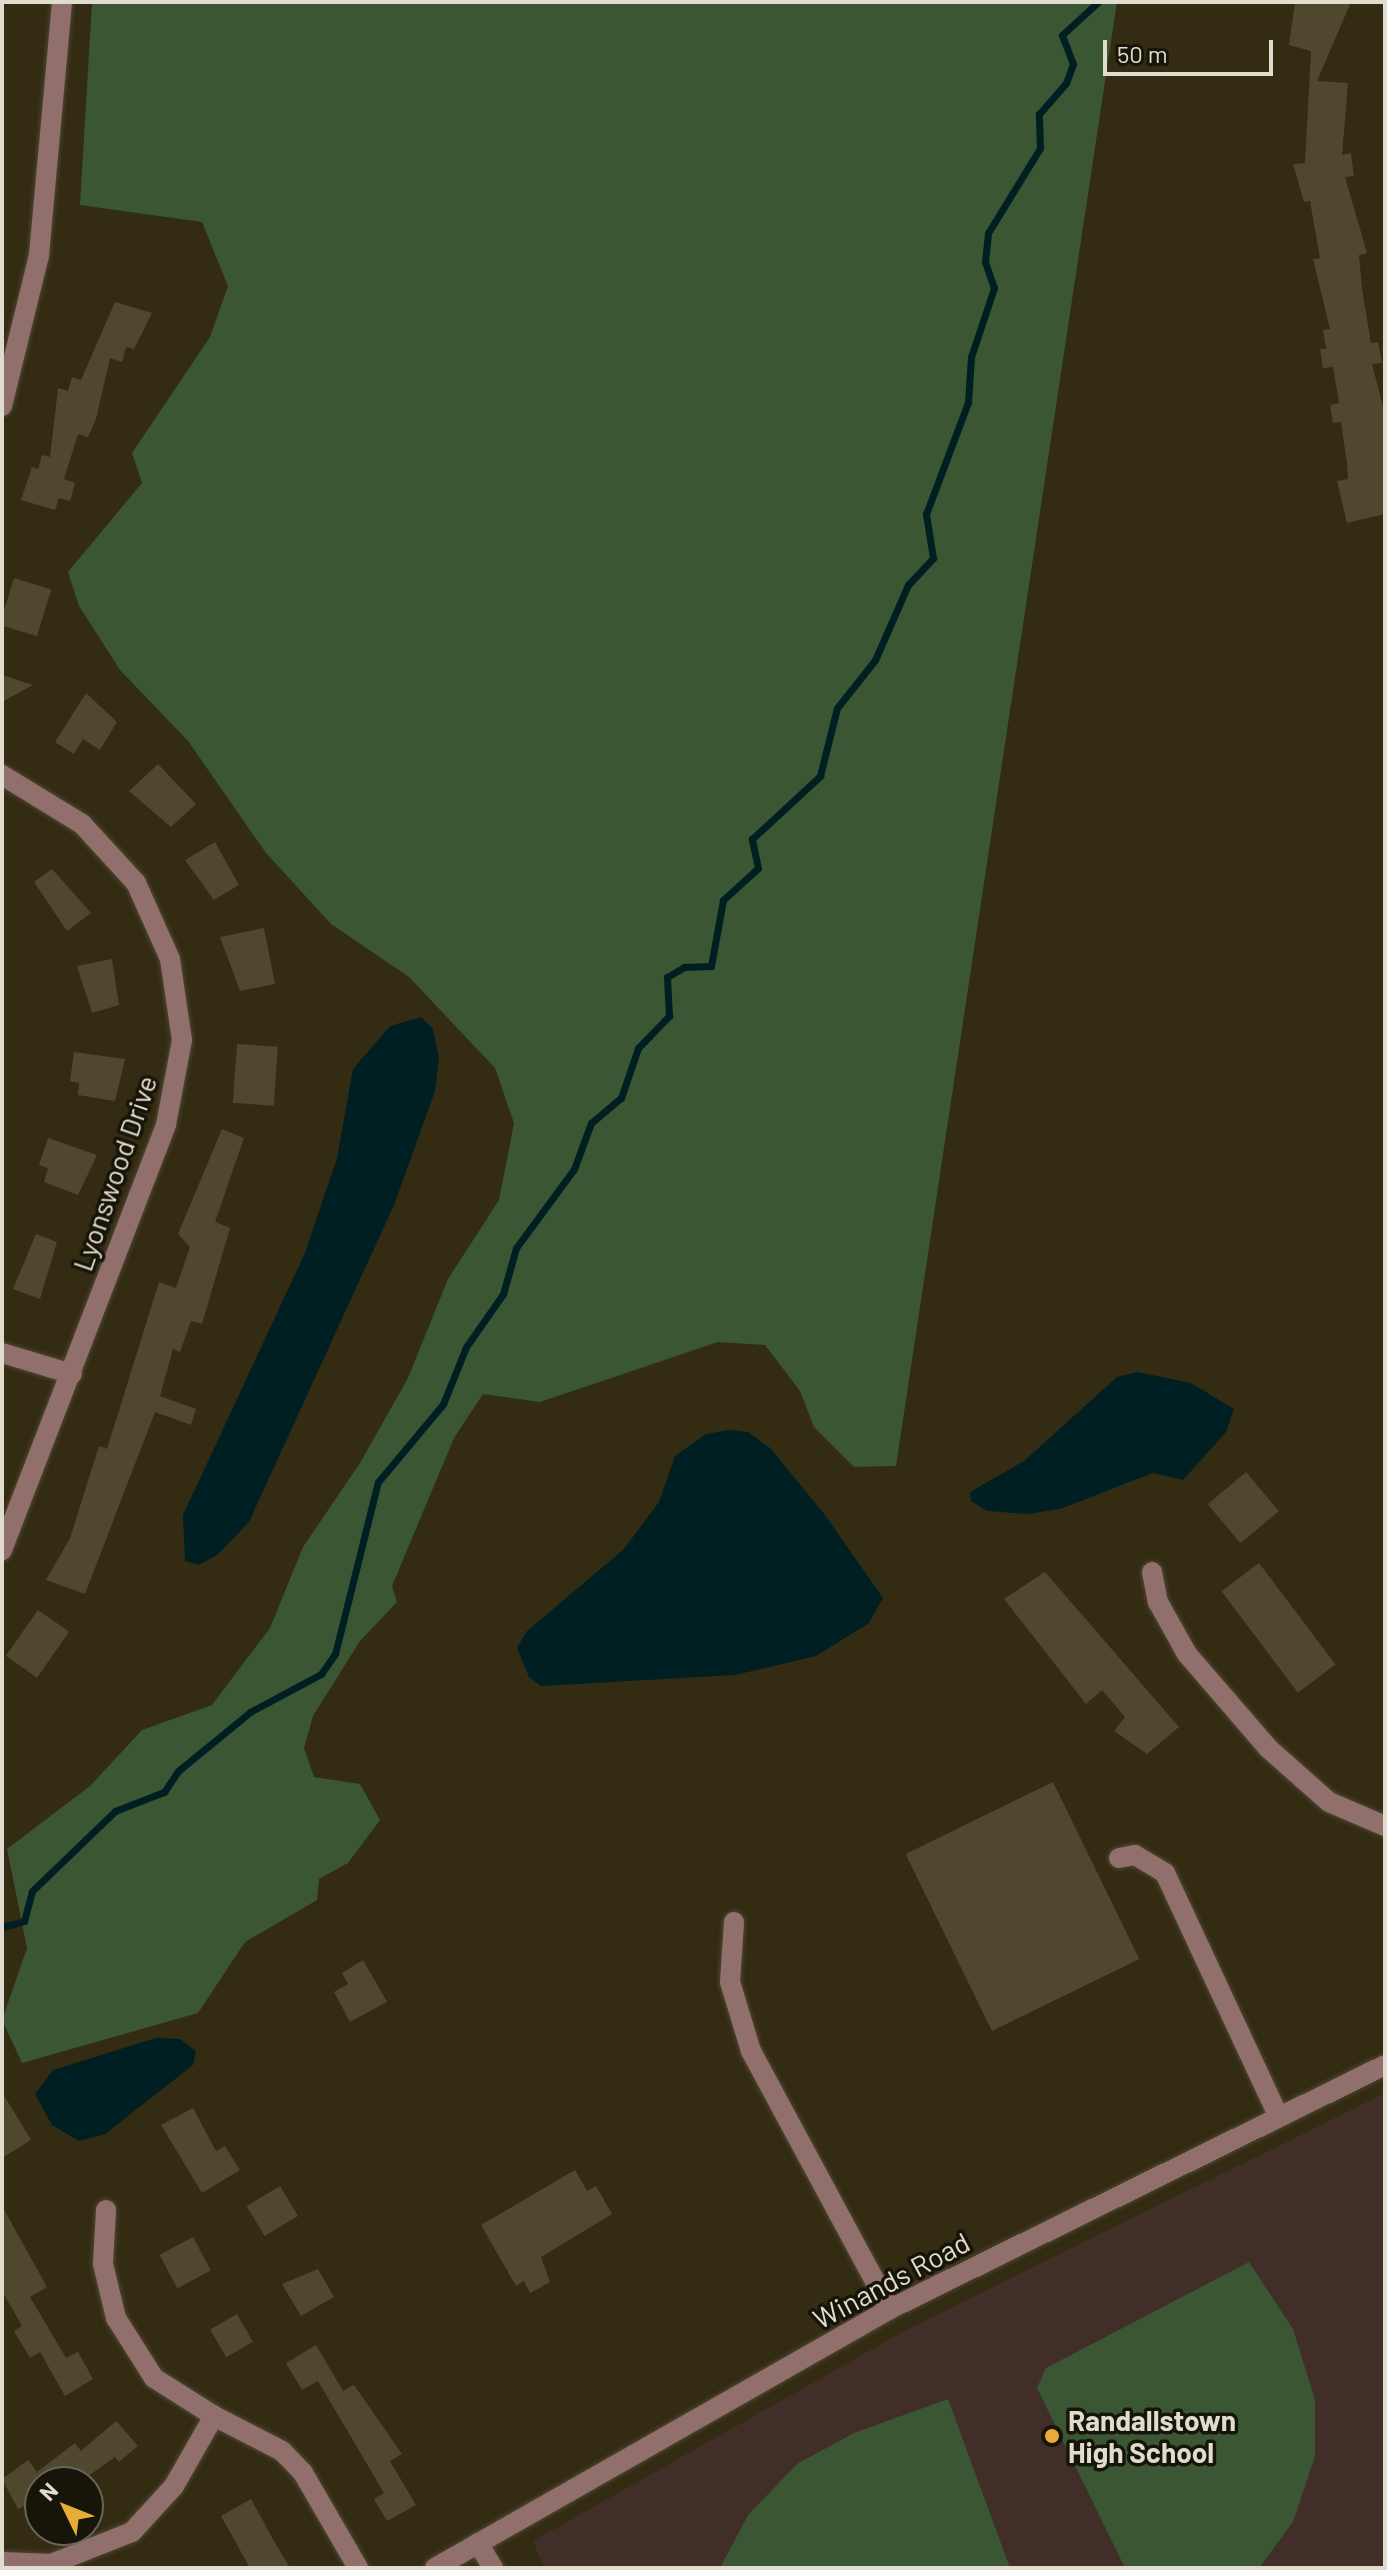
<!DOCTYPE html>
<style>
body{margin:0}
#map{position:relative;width:1387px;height:2570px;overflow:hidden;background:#332b12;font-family:Barlow,sans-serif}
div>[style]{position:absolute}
.education>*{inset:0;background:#412e29}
.green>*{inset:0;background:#3b5633}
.water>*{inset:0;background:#001f22}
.stream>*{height:7px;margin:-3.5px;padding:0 3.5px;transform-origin:3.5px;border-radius:3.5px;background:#001f22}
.building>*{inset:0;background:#50482e;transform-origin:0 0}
.roads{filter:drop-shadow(0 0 2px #4f4730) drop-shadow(0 0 2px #4f4730)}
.minor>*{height:20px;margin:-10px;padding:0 10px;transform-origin:10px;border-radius:10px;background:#916f6c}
.dots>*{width:22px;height:22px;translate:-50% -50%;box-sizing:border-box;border:4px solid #171409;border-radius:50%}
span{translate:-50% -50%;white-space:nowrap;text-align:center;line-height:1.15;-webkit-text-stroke:7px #171409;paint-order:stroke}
.street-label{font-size:28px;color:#e1ddce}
.poi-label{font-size:28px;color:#e1ddce;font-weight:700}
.left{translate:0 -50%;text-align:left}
.frame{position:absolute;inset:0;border:4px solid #e1ddce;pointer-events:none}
.north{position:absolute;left:24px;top:2466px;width:80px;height:80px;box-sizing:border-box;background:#171409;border:2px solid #686458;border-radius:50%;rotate:313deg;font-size:22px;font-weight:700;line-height:32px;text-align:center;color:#e1ddce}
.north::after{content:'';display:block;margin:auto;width:28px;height:36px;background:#e6ac36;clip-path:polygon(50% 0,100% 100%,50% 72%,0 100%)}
.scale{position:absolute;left:1103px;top:40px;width:170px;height:36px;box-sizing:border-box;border:4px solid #e1ddce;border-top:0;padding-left:10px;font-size:24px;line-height:28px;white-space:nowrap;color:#e1ddce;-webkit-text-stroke:6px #171409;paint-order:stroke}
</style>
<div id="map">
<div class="education">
<i style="clip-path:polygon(1385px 2093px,1385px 2568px,544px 2568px,533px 2541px,904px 2331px)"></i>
</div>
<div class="green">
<i style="clip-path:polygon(92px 2px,1117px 2px,896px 1466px,854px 1467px,814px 1427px,800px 1391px,765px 1345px,718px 1342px,540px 1402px,483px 1394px,454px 1438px,392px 1586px,397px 1602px,360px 1641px,313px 1716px,304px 1748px,314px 1777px,360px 1784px,380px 1820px,348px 1863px,319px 1879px,317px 1900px,245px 1942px,198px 2013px,22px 2063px,2px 2020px,27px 1948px,7px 1849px,90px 1786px,142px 1730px,212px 1705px,270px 1628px,303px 1547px,360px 1463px,408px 1378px,448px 1279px,499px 1200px,514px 1123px,495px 1068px,409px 977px,331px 924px,266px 853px,188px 741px,120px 670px,79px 606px,68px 572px,142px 483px,132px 453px,210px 337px,228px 286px,202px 222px,80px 205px)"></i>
<i style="clip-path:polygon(1249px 2262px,1293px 2329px,1315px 2400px,1315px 2456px,1293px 2522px,1259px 2568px,1125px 2568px,1037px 2388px,1046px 2368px)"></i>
<i style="clip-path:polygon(948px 2399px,1010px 2568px,720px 2568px,748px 2515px,797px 2464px,854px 2433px)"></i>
</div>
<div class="water">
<i style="clip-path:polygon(421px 1017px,433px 1029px,439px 1058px,435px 1091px,394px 1205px,249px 1522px,216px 1556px,198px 1565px,185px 1561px,183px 1515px,305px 1253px,337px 1158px,353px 1069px,390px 1026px)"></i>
<i style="clip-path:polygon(1137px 1372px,1191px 1383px,1234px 1409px,1226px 1432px,1183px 1480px,1153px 1473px,1060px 1509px,1027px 1514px,987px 1511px,971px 1501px,970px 1492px,1024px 1461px,1117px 1377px)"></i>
<i style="clip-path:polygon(729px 1430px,748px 1432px,770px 1448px,825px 1515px,883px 1598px,869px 1623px,816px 1656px,735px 1675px,541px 1686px,529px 1677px,517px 1648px,526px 1632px,624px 1549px,659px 1502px,675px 1456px,706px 1434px)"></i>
<i style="clip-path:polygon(156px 2038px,180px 2039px,196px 2051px,193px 2065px,105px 2134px,79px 2141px,52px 2125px,35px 2094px,53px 2070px)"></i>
</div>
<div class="stream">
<i style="left:2px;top:1927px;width:23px;rotate:-15deg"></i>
<i style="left:24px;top:1921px;width:31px;rotate:-75deg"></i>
<i style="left:32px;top:1891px;width:115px;rotate:-43.9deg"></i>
<i style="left:115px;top:1811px;width:53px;rotate:-21.2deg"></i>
<i style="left:164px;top:1792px;width:25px;rotate:-56deg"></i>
<i style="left:178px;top:1771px;width:93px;rotate:-39.3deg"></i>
<i style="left:250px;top:1712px;width:81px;rotate:-28.2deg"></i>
<i style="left:321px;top:1674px;width:24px;rotate:-55deg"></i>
<i style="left:335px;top:1654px;width:177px;rotate:-76deg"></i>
<i style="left:378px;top:1482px;width:102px;rotate:-50.2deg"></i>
<i style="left:443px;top:1404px;width:61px;rotate:-68deg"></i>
<i style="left:466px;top:1347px;width:65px;rotate:-55.1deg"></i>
<i style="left:503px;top:1294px;width:48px;rotate:-74.2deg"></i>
<i style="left:516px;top:1248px;width:98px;rotate:-53.7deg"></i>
<i style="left:574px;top:1169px;width:49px;rotate:-69.7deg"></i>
<i style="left:591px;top:1123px;width:39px;rotate:-40deg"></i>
<i style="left:621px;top:1098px;width:53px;rotate:-71.2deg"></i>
<i style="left:638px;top:1048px;width:45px;rotate:-45.9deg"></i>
<i style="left:669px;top:1016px;width:39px;rotate:-93deg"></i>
<i style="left:667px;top:977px;width:20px;rotate:-30deg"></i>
<i style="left:684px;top:967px;width:27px;rotate:-2deg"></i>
<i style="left:711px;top:966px;width:67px;rotate:-79.7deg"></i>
<i style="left:723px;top:900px;width:47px;rotate:-42.4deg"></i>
<i style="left:758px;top:868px;width:30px;rotate:-102deg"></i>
<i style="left:752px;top:839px;width:93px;rotate:-42.8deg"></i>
<i style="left:820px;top:776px;width:70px;rotate:-76deg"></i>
<i style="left:837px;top:708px;width:61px;rotate:-51.6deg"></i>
<i style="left:875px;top:660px;width:82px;rotate:-66.3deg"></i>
<i style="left:908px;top:585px;width:37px;rotate:-47deg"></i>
<i style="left:933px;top:558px;width:45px;rotate:-99deg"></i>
<i style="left:926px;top:514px;width:120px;rotate:-69.4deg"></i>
<i style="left:968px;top:402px;width:45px;rotate:-86.2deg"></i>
<i style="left:971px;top:357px;width:73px;rotate:-71.6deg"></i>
<i style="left:994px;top:288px;width:28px;rotate:-109deg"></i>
<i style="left:985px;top:262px;width:29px;rotate:-84deg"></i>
<i style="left:988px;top:233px;width:100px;rotate:-58.5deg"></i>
<i style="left:1040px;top:148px;width:34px;rotate:-92deg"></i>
<i style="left:1039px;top:114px;width:41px;rotate:-48.9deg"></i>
<i style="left:1066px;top:83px;width:20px;rotate:-70deg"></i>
<i style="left:1073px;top:64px;width:31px;rotate:-111deg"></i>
<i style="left:1062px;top:35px;width:49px;rotate:-42.5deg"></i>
</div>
<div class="building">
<i style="clip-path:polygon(1295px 2px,1351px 2px,1317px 81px,1348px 83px,1342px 155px,1351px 153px,1354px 176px,1345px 177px,1367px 253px,1359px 255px,1362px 289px,1371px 343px,1378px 342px,1382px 363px,1372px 364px,1385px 414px,1385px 514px,1347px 523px,1337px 481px,1348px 479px,1347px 464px,1341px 422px,1333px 423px,1330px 405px,1339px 403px,1333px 367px,1323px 368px,1320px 349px,1326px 349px,1323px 330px,1330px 329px,1313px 259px,1320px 258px,1310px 201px,1304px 202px,1293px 164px,1305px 163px,1311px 51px,1289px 45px)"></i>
<i style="clip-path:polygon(115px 302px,152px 313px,134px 349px,126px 347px,122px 362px,110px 358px,96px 419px,88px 437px,78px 434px,64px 479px,75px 483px,70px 501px,59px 498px,55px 510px,21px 500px,32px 467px,38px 469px,42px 455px,50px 457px,58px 388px,68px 391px,72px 377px,81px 380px)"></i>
<i style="left:14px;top:578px;width:39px;height:49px;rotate:17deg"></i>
<i style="clip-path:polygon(2px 675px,33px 685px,2px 702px)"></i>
<i style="clip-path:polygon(86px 693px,117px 722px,100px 750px,83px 739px,74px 754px,55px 742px)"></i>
<i style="clip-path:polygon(158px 764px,196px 804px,171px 827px,129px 791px)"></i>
<i style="clip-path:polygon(215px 842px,239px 885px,214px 900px,185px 860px)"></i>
<i style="clip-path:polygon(52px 869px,91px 913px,67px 931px,34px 882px)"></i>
<i style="clip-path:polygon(264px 928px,275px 984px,240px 991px,220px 937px)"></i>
<i style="clip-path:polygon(112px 959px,119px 1005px,92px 1013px,77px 966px)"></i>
<i style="left:237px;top:1044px;width:41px;height:59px;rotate:4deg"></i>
<i style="clip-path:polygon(74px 1052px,125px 1059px,115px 1101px,78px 1095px,79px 1083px,70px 1081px)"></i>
<i style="clip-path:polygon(222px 1129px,244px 1138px,215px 1222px,230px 1228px,202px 1324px,191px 1321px,180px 1352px,173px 1349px,160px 1396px,196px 1409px,191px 1425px,155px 1412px,85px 1594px,46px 1580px,70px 1538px,99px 1446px,107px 1449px,159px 1282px,176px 1288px,190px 1247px,178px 1234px)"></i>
<i style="clip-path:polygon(48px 1138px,97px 1155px,78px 1195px,44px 1182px,48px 1168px,39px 1165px)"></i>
<i style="clip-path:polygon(36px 1234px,57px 1242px,40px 1299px,13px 1289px)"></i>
<i style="left:1246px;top:1472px;width:51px;height:50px;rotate:50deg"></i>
<i style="left:1259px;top:1563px;width:127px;height:47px;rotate:53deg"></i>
<i style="clip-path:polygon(1045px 1572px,1179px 1727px,1147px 1754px,1114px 1731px,1125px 1717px,1102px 1690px,1086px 1704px,1004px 1599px)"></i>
<i style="left:38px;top:1610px;width:38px;height:56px;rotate:35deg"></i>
<i style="left:1053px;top:1782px;width:197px;height:164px;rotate:64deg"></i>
<i style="clip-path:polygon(363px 1960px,387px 2002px,350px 2022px,334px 1992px,348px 1984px,342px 1973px)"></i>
<i style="clip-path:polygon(2px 2092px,31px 2140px,2px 2158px)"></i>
<i style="clip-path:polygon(193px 2108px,216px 2151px,225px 2146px,240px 2170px,202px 2193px,161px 2125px)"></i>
<i style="clip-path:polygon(575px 2170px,587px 2191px,596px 2186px,612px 2214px,541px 2257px,550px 2282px,530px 2293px,524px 2281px,516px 2286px,481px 2225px)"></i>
<i style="left:280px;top:2186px;width:35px;height:39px;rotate:59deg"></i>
<i style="clip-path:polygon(2px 2206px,47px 2287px,30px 2297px,66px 2358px,78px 2352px,93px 2379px,65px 2396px,40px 2352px,30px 2358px,14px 2331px,22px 2326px,2px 2291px)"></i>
<i style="left:193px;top:2237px;width:38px;height:38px;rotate:62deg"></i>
<i style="clip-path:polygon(318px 2269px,334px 2297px,301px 2316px,282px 2284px)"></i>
<i style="left:237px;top:2314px;width:32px;height:31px;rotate:60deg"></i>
<i style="clip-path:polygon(316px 2345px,343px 2391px,354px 2385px,402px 2454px,390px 2461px,416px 2505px,387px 2521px,374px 2499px,384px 2493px,318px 2381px,302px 2390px,286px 2363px)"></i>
<i style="clip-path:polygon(116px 2421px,138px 2446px,119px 2462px,115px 2457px,80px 2482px,40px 2482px,40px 2498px,18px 2509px,2px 2479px,28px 2460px,37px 2472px,75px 2443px,81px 2451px)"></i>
<i style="clip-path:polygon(251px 2499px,274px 2541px,290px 2568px,250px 2568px,221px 2516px)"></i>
</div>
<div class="roads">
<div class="minor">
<i style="left:2px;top:406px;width:155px;rotate:-76.2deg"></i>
<i style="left:39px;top:255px;width:254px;rotate:-84.8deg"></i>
<i style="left:2px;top:775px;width:94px;rotate:31.5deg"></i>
<i style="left:82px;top:824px;width:80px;rotate:47.5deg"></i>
<i style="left:136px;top:883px;width:83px;rotate:65.9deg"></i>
<i style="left:170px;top:959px;width:82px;rotate:81.6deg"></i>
<i style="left:182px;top:1040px;width:86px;rotate:100.7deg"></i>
<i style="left:166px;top:1125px;width:456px;rotate:111.1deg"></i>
<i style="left:2px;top:1353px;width:73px;rotate:16.7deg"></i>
<i style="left:1152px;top:1572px;width:31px;rotate:79deg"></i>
<i style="left:1158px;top:1602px;width:60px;rotate:60.9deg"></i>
<i style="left:1187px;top:1654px;width:124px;rotate:49.2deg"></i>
<i style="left:1268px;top:1748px;width:81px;rotate:41.5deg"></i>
<i style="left:1329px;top:1802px;width:61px;rotate:23.2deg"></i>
<i style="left:1119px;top:1858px;width:16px;rotate:-11deg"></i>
<i style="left:1135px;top:1855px;width:35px;rotate:31deg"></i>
<i style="left:1165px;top:1873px;width:267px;rotate:65deg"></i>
<i style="left:734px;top:1922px;width:60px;rotate:93.8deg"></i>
<i style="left:730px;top:1982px;width:72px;rotate:73.1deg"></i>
<i style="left:751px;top:2051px;width:293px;rotate:61.7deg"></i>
<i style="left:106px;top:2210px;width:54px;rotate:93.2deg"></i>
<i style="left:103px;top:2264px;width:56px;rotate:76.5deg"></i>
<i style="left:116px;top:2318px;width:71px;rotate:57.7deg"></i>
<i style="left:154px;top:2378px;width:71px;rotate:32.3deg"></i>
<i style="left:478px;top:2543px;width:29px;rotate:59deg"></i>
<i style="left:2px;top:2562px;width:49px;rotate:2.3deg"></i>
<i style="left:51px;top:2564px;width:87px;rotate:-21.6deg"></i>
<i style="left:132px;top:2532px;width:62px;rotate:-47.6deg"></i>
<i style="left:174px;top:2486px;width:81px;rotate:-60.3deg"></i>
<i style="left:214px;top:2416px;width:76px;rotate:27.2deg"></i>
<i style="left:282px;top:2451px;width:30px;rotate:46deg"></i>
<i style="left:303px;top:2473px;width:110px;rotate:59.9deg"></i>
<i style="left:435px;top:2568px;width:524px;rotate:-29.65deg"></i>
<i style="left:890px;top:2309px;width:552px;rotate:-26.24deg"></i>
</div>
</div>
<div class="dots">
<i style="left:1052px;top:2436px;background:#e6ac36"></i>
</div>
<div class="street-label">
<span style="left:114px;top:1173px;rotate:-71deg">Lyonswood Drive</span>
<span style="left:891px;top:2280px;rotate:-28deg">Winands Road</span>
</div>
<div class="poi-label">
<span class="left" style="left:1068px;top:2436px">Randallstown<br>High School</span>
</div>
<div class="frame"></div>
<div class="north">N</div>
<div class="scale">50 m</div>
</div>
